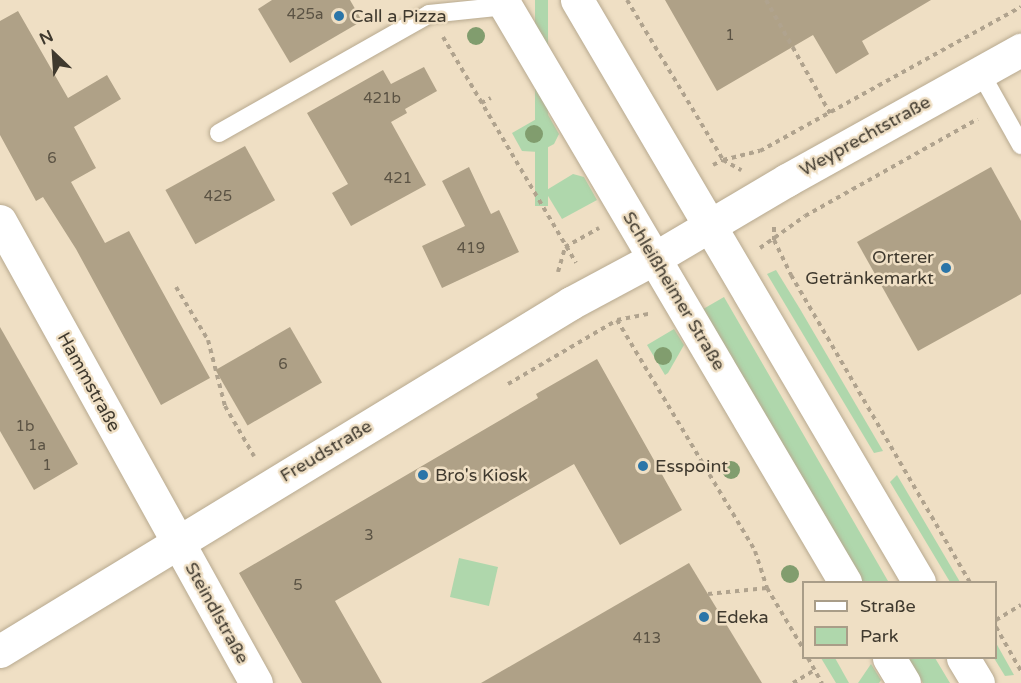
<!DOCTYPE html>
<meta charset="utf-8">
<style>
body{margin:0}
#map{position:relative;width:1021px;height:683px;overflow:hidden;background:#efdfc4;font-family:"Varela Round",sans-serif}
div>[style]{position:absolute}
.green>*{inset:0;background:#afd7ac;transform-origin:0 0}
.building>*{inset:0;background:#afa187;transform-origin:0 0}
.path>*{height:4px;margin-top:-2px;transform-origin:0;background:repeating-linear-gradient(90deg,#b0a38e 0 4.5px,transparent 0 9px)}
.roads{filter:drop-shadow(0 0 2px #b7a98f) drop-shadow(0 0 2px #b7a98f)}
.service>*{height:18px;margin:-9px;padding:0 9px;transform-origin:9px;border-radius:9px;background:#fff}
.minor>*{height:33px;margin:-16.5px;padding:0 16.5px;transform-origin:16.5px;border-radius:16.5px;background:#fff}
.tertiary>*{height:33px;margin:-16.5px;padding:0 16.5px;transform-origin:16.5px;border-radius:16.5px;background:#fff}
.secondary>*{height:33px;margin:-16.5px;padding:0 16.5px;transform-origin:16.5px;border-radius:16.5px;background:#fff}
.trees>*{width:18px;height:18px;margin:-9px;border-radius:50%;background:#819d6e}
.dots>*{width:16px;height:16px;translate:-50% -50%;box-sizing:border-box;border:3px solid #efdfc4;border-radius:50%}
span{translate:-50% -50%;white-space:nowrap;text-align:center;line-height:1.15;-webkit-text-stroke:5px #efdfc4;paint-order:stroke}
.number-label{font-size:15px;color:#5b5344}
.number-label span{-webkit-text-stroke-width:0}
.poi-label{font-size:18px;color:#3f392e}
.left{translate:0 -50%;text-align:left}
.right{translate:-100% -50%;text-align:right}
.street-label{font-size:18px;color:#3f392e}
.legend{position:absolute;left:802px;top:581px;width:195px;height:78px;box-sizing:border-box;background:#efdfc4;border:2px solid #a99d88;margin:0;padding:8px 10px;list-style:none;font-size:18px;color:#3f392e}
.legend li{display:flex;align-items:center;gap:12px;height:30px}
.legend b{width:30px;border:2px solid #a99d88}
.north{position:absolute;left:24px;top:24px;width:60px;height:60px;-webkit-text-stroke:4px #efdfc4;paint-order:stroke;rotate:335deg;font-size:16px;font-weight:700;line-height:24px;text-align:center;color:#3f392e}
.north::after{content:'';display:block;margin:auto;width:21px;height:27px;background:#3f392e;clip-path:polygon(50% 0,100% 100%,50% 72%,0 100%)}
</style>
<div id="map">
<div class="green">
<i style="left:535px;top:0;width:13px;height:206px"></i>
<i style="clip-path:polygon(547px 113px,559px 134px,554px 144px,539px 152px,522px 151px,512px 133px)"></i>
<i style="clip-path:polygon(573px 174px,584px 177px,597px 200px,562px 219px,545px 191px)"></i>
<i style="clip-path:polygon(776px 270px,800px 309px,883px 451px,874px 453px,767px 274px)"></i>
<i style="left:724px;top:297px;width:330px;height:25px;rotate:60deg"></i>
<i style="clip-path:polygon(674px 329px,684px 345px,668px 373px,665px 375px,647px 345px)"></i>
<i style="clip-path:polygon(897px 475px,960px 582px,950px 582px,890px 482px)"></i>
<i style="left:459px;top:558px;width:40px;height:40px;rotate:13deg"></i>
<i style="clip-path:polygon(996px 643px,1014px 675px,1005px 676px,994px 658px)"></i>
<i style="clip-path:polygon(821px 658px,835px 658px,849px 683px,836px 683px)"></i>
<i style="clip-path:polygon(908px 658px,935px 658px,950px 683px,923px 683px)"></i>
<i style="clip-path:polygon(871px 664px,881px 680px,879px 683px,858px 683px)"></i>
</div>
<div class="building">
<i style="clip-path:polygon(272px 0,350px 0,362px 21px,290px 63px,258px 9px)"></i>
<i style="clip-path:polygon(665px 0,931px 0,862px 41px,869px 54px,836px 74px,813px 35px,717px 91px)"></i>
<i style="clip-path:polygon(18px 11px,68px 98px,107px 75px,121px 99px,74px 127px,96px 168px,71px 182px,105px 243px,129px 231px,210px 378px,161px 405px,76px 249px,43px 197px,36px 201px,0 135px,0 21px)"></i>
<i style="clip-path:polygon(424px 67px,437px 91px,405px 109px,407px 113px,391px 122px,426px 185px,351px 226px,332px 193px,348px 184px,307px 113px,383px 70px,391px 84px)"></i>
<i style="left:245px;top:146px;width:62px;height:91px;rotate:61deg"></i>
<i style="clip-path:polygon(469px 167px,491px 214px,499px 210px,519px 252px,442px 288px,422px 246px,465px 226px,442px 181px)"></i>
<i style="clip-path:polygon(991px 167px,1021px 221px,1021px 294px,918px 351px,857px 242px)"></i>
<i style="clip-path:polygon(0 327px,78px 464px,34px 490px,0 431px)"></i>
<i style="left:290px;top:327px;width:64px;height:86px;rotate:60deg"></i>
<i style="clip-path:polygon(597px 359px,682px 510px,620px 545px,574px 464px,335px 601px,382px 683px,302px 683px,239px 573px,538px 398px,536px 394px)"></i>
<i style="clip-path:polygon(689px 563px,762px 683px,481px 683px)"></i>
</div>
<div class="path">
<i style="left:627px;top:0;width:187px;rotate:59deg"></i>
<i style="left:723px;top:160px;width:21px;rotate:29deg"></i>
<i style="left:766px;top:0;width:130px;rotate:60.5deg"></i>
<i style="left:443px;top:37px;width:262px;rotate:59.5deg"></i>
<i style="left:481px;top:103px;width:11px;rotate:-27deg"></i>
<i style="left:713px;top:165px;width:11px;rotate:-27deg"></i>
<i style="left:723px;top:160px;width:38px;rotate:-14deg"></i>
<i style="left:760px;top:151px;width:298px;rotate:-28.9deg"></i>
<i style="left:774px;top:227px;width:13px;rotate:90deg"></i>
<i style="left:774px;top:240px;width:39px;rotate:64deg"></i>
<i style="left:791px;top:275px;width:355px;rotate:59.8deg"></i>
<i style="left:760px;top:248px;width:55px;rotate:-35.4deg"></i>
<i style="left:805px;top:216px;width:198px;rotate:-29.3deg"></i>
<i style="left:558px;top:272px;width:26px;rotate:-74deg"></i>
<i style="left:565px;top:247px;width:39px;rotate:-29deg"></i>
<i style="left:176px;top:287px;width:62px;rotate:58.9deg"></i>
<i style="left:208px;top:340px;width:68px;rotate:75.6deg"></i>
<i style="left:225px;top:406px;width:58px;rotate:59.9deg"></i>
<i style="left:617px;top:320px;width:269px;rotate:59.1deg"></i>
<i style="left:755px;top:551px;width:39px;rotate:72deg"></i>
<i style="left:767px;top:588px;width:72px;rotate:59.2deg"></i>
<i style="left:508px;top:384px;width:126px;rotate:-30.4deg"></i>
<i style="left:617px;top:320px;width:32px;rotate:-11deg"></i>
<i style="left:708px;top:594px;width:59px;rotate:-5.8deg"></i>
<i style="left:996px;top:620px;width:29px;rotate:-31deg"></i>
<i style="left:996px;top:627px;width:51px;rotate:60.4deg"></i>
<i style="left:808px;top:658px;width:29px;rotate:61deg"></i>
<i style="left:793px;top:683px;width:26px;rotate:-31deg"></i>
</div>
<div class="roads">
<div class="service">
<i style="left:980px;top:72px;width:84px;rotate:60.7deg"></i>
<i style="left:219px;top:133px;width:241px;rotate:-29.5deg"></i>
<i style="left:429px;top:14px;width:77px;rotate:-5.9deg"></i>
</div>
<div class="minor">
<i style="left:0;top:221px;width:528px;rotate:61.01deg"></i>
<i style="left:0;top:651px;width:669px;rotate:-31.36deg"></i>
<i style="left:571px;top:303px;width:95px;rotate:-28.2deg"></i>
</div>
<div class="tertiary">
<i style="left:655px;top:258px;width:153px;rotate:-30.6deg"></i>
<i style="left:787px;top:180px;width:268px;rotate:-29.1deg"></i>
</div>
<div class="secondary">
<i style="left:502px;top:0;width:676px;rotate:59.49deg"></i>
<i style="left:577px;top:0;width:675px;rotate:59.56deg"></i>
<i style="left:889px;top:658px;width:29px;rotate:59deg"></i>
<i style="left:963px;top:658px;width:29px;rotate:59deg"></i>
</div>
</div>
<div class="trees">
<i style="left:476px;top:36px"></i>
<i style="left:534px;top:134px"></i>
<i style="left:663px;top:356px"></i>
<i style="left:731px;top:470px"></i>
<i style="left:790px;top:574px"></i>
</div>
<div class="dots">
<i style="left:339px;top:16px;background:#2b75a8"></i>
<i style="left:946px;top:268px;background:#2b75a8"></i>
<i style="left:643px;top:466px;background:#2b75a8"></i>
<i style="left:423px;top:475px;background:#2b75a8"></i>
<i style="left:704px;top:617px;background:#2b75a8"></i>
</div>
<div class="number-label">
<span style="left:305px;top:15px">425a</span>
<span style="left:730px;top:36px">1</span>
<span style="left:382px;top:99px">421b</span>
<span style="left:52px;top:159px">6</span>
<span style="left:398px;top:179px">421</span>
<span style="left:218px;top:197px">425</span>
<span style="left:471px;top:249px">419</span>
<span style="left:283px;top:365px">6</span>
<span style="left:25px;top:427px">1b</span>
<span style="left:37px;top:446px">1a</span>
<span style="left:47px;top:466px">1</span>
<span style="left:369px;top:536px">3</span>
<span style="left:298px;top:586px">5</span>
<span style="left:647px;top:639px">413</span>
</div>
<div class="poi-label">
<span class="left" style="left:351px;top:16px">Call a Pizza</span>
<span class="right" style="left:934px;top:268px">Orterer<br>Getränkemarkt</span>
<span class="left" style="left:655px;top:466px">Esspoint</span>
<span class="left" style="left:435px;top:475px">Bro's Kiosk</span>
<span class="left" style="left:716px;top:617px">Edeka</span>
</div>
<div class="street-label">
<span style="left:865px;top:136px;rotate:-29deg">Weyprechtstraße</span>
<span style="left:674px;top:291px;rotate:59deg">Schleißheimer Straße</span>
<span style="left:89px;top:382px;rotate:61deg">Hammstraße</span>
<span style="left:326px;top:451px;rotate:-31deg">Freudstraße</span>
<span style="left:217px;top:613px;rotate:61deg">Steindlstraße</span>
</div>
<ul class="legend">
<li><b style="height:8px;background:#fff"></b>Straße</li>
<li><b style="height:16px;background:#afd7ac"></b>Park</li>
</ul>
<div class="north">N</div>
</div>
